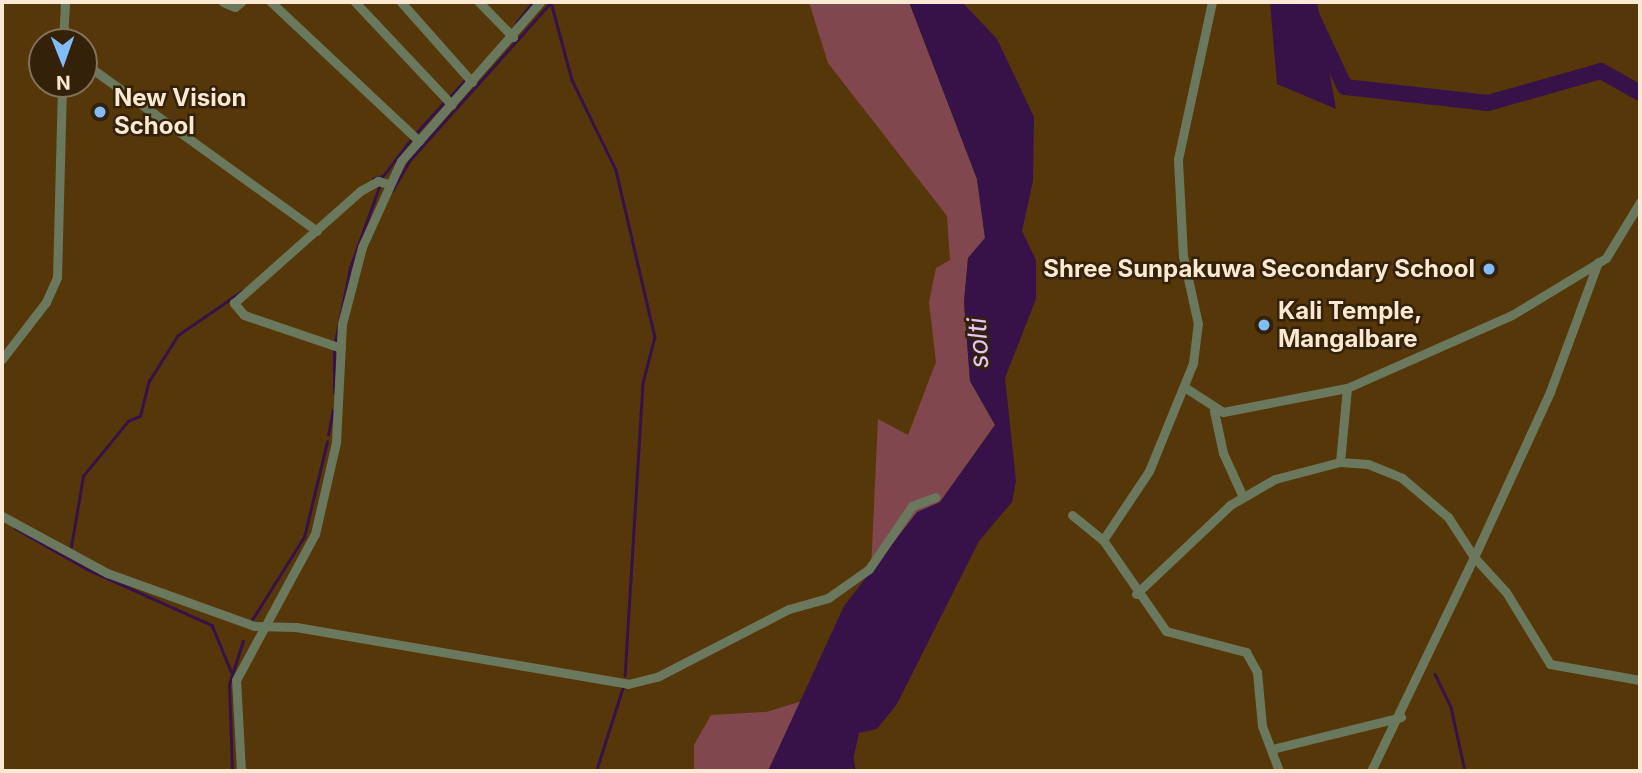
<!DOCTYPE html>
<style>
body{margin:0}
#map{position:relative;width:1642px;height:773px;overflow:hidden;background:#563709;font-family:Inter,sans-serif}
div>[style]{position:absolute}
.green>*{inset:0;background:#80474f}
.water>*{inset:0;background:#361249}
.stream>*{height:2.5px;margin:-1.25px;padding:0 1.25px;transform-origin:1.25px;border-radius:1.25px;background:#361249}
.river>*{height:16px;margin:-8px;padding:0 8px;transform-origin:8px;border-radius:8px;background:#361249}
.minor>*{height:9px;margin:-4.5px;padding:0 4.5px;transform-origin:4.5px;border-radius:4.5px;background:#6a795e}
.dots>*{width:19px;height:19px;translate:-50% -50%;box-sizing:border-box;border:4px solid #33210a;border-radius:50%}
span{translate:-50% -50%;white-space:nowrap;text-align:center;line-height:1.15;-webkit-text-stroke:5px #33210a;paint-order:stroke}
.poi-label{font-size:24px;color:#fce9d3;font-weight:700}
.left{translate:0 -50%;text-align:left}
.right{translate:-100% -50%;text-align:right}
.water-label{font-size:26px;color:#e5c6fa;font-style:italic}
.frame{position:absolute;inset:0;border:4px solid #fce9d3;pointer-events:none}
.north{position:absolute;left:28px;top:28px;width:70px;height:70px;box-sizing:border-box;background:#33210a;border:2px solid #83715a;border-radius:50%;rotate:179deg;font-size:19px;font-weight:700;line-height:28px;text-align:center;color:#fce9d3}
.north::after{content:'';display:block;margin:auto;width:24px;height:32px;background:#83bcfb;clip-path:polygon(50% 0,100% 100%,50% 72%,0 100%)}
</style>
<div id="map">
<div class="green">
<i style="clip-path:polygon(809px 2px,909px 2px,977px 179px,985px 238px,968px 258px,964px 302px,970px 381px,995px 425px,940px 502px,871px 569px,878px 419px,908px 435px,936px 362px,929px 302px,936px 268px,950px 260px,947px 216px,828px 63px)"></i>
<i style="clip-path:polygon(802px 701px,768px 771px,694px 771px,694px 745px,711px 715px,766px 712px)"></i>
</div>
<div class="water">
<i style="clip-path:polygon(909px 2px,962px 2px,997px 39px,1034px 117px,1033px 181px,1022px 231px,1036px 260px,1036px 299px,1005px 378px,1016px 481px,1012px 502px,979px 541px,897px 704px,877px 729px,859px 733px,851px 769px,768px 771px,844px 606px,917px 512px,940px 502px,995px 425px,970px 381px,964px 302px,968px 258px,985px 238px,977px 179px)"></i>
<i style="clip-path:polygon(1270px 2px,1317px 2px,1336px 109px,1277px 84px)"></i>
</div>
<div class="stream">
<i style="left:551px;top:2px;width:81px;rotate:74.9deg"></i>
<i style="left:572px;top:80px;width:100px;rotate:63.9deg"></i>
<i style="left:616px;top:170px;width:171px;rotate:76.9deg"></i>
<i style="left:655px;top:337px;width:48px;rotate:104.6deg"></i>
<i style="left:643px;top:383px;width:293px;rotate:93.5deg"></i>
<i style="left:516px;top:23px;width:27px;rotate:-51deg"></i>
<i style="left:448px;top:99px;width:27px;rotate:-48deg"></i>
<i style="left:417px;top:132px;width:42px;rotate:-47.9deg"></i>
<i style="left:373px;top:179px;width:10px;rotate:-17deg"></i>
<i style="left:383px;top:176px;width:48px;rotate:-52.7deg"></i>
<i style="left:392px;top:191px;width:34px;rotate:-60deg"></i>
<i style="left:409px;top:161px;width:213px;rotate:-48.2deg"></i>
<i style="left:335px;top:342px;width:76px;rotate:-78.5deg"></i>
<i style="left:350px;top:268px;width:86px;rotate:-70.3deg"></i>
<i style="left:334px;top:393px;width:44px;rotate:-90deg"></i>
<i style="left:328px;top:435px;width:25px;rotate:-79deg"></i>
<i style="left:15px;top:528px;width:85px;rotate:29.6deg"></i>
<i style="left:89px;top:570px;width:135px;rotate:24.1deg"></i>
<i style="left:212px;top:625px;width:50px;rotate:67.6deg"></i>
<i style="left:71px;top:547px;width:72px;rotate:-80.4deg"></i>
<i style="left:83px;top:476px;width:71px;rotate:-50.7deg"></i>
<i style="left:128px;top:421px;width:13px;rotate:-23deg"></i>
<i style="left:140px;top:416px;width:36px;rotate:-76deg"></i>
<i style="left:149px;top:381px;width:54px;rotate:-57.8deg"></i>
<i style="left:178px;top:335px;width:78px;rotate:-34.5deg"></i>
<i style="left:250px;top:623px;width:102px;rotate:-57.9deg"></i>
<i style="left:304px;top:537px;width:98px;rotate:-76.4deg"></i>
<i style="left:1435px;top:674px;width:37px;rotate:64deg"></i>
<i style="left:1451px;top:707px;width:66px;rotate:77.7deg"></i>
<i style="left:851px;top:751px;width:20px;rotate:81deg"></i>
<i style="left:232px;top:771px;width:87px;rotate:-92deg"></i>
<i style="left:229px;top:684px;width:45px;rotate:-72deg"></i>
<i style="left:596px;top:771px;width:88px;rotate:-72.2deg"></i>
</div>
<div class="river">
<i style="left:1305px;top:2px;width:94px;rotate:64.8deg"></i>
<i style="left:1345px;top:87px;width:144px;rotate:6.4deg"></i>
<i style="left:1488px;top:103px;width:117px;rotate:-15.8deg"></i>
<i style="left:1601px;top:71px;width:45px;rotate:29.4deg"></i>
</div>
<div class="minor">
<i style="left:223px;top:2px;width:13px;rotate:23deg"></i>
<i style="left:235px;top:7px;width:8px;rotate:-40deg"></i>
<i style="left:271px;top:2px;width:203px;rotate:43.2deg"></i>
<i style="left:355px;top:2px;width:141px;rotate:46.7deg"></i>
<i style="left:401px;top:2px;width:107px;rotate:48.4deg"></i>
<i style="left:479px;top:2px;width:49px;rotate:45.8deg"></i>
<i style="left:63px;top:42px;width:40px;rotate:-87.1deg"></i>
<i style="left:84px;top:63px;width:287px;rotate:35.8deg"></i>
<i style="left:1598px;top:262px;width:139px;rotate:110.3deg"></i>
<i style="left:1550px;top:392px;width:182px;rotate:114.7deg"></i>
<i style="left:1474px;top:557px;width:47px;rotate:47.6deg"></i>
<i style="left:1506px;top:592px;width:84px;rotate:58.6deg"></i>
<i style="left:1550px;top:664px;width:91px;rotate:10.1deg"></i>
<i style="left:341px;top:348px;width:102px;rotate:-161.2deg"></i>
<i style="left:244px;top:315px;width:16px;rotate:-130deg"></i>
<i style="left:234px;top:303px;width:169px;rotate:-41.6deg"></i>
<i style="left:360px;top:191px;width:21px;rotate:-29deg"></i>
<i style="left:378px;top:181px;width:10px;rotate:17deg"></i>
<i style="left:2px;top:359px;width:72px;rotate:-52.3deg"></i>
<i style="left:46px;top:302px;width:27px;rotate:-66deg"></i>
<i style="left:57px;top:277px;width:193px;rotate:-88.5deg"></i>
<i style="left:1186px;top:388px;width:44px;rotate:33deg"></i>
<i style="left:1223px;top:412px;width:126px;rotate:-11deg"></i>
<i style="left:1347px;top:388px;width:180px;rotate:-23.9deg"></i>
<i style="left:1512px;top:315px;width:110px;rotate:-31.2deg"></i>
<i style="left:1606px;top:258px;width:66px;rotate:-58.7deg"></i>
<i style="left:1214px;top:411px;width:43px;rotate:77.9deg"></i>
<i style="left:1223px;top:453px;width:48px;rotate:65.6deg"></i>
<i style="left:1340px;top:462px;width:74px;rotate:-84.6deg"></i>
<i style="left:1072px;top:515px;width:40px;rotate:39deg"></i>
<i style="left:1103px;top:540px;width:111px;rotate:55.3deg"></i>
<i style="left:1166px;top:631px;width:83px;rotate:14.7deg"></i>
<i style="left:1246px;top:652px;width:23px;rotate:61deg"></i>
<i style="left:1257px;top:672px;width:54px;rotate:84.7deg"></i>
<i style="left:1262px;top:726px;width:48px;rotate:69.3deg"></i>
<i style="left:2px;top:516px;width:119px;rotate:28.5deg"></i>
<i style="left:107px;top:573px;width:156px;rotate:19.8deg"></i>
<i style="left:254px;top:626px;width:42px;rotate:1.4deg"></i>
<i style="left:296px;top:627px;width:337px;rotate:9.7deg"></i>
<i style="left:628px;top:684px;width:30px;rotate:-14deg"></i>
<i style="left:657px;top:677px;width:148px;rotate:-27.3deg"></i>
<i style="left:789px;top:609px;width:41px;rotate:-15.8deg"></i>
<i style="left:828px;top:598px;width:50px;rotate:-35.3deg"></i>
<i style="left:869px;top:569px;width:76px;rotate:-55.7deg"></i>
<i style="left:912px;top:506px;width:25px;rotate:-21deg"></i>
<i style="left:1103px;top:540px;width:83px;rotate:-56.3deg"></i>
<i style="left:1149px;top:471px;width:117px;rotate:-67.8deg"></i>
<i style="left:1193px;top:363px;width:39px;rotate:-83deg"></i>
<i style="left:1198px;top:324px;width:70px;rotate:-102.4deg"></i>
<i style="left:1183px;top:256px;width:97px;rotate:-93deg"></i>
<i style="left:1178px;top:159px;width:161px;rotate:-77.8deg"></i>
<i style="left:1136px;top:594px;width:129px;rotate:-43.4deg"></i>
<i style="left:1230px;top:505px;width:52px;rotate:-30deg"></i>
<i style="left:1275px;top:479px;width:67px;rotate:-14.7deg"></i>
<i style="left:1340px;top:462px;width:28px;rotate:4deg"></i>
<i style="left:1368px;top:464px;width:37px;rotate:22deg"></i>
<i style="left:1402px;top:478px;width:60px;rotate:40.3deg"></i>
<i style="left:1448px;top:517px;width:48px;rotate:57deg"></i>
<i style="left:1474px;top:557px;width:237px;rotate:115.7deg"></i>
<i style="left:1272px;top:749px;width:133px;rotate:-13.9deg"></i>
<i style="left:241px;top:771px;width:91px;rotate:-93.1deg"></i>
<i style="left:236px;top:680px;width:166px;rotate:-61.6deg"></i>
<i style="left:315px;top:534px;width:94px;rotate:-77.1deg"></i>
<i style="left:336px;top:442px;width:118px;rotate:-87.1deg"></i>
<i style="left:342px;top:324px;width:80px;rotate:-75.4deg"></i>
<i style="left:362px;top:247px;width:94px;rotate:-65.6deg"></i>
<i style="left:401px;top:161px;width:211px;rotate:-48.8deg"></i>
</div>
<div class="dots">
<i style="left:100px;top:112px;background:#83bcfb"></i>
<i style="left:1489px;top:269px;background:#83bcfb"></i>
<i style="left:1264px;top:325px;background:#83bcfb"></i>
</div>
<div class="poi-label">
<span class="left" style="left:114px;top:112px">New Vision<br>School</span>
<span class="right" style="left:1475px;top:269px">Shree Sunpakuwa Secondary School</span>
<span class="left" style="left:1278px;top:325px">Kali Temple,<br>Mangalbare</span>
</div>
<div class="water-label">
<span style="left:978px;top:343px;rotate:-93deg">solti</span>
</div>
<div class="frame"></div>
<div class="north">N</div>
</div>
